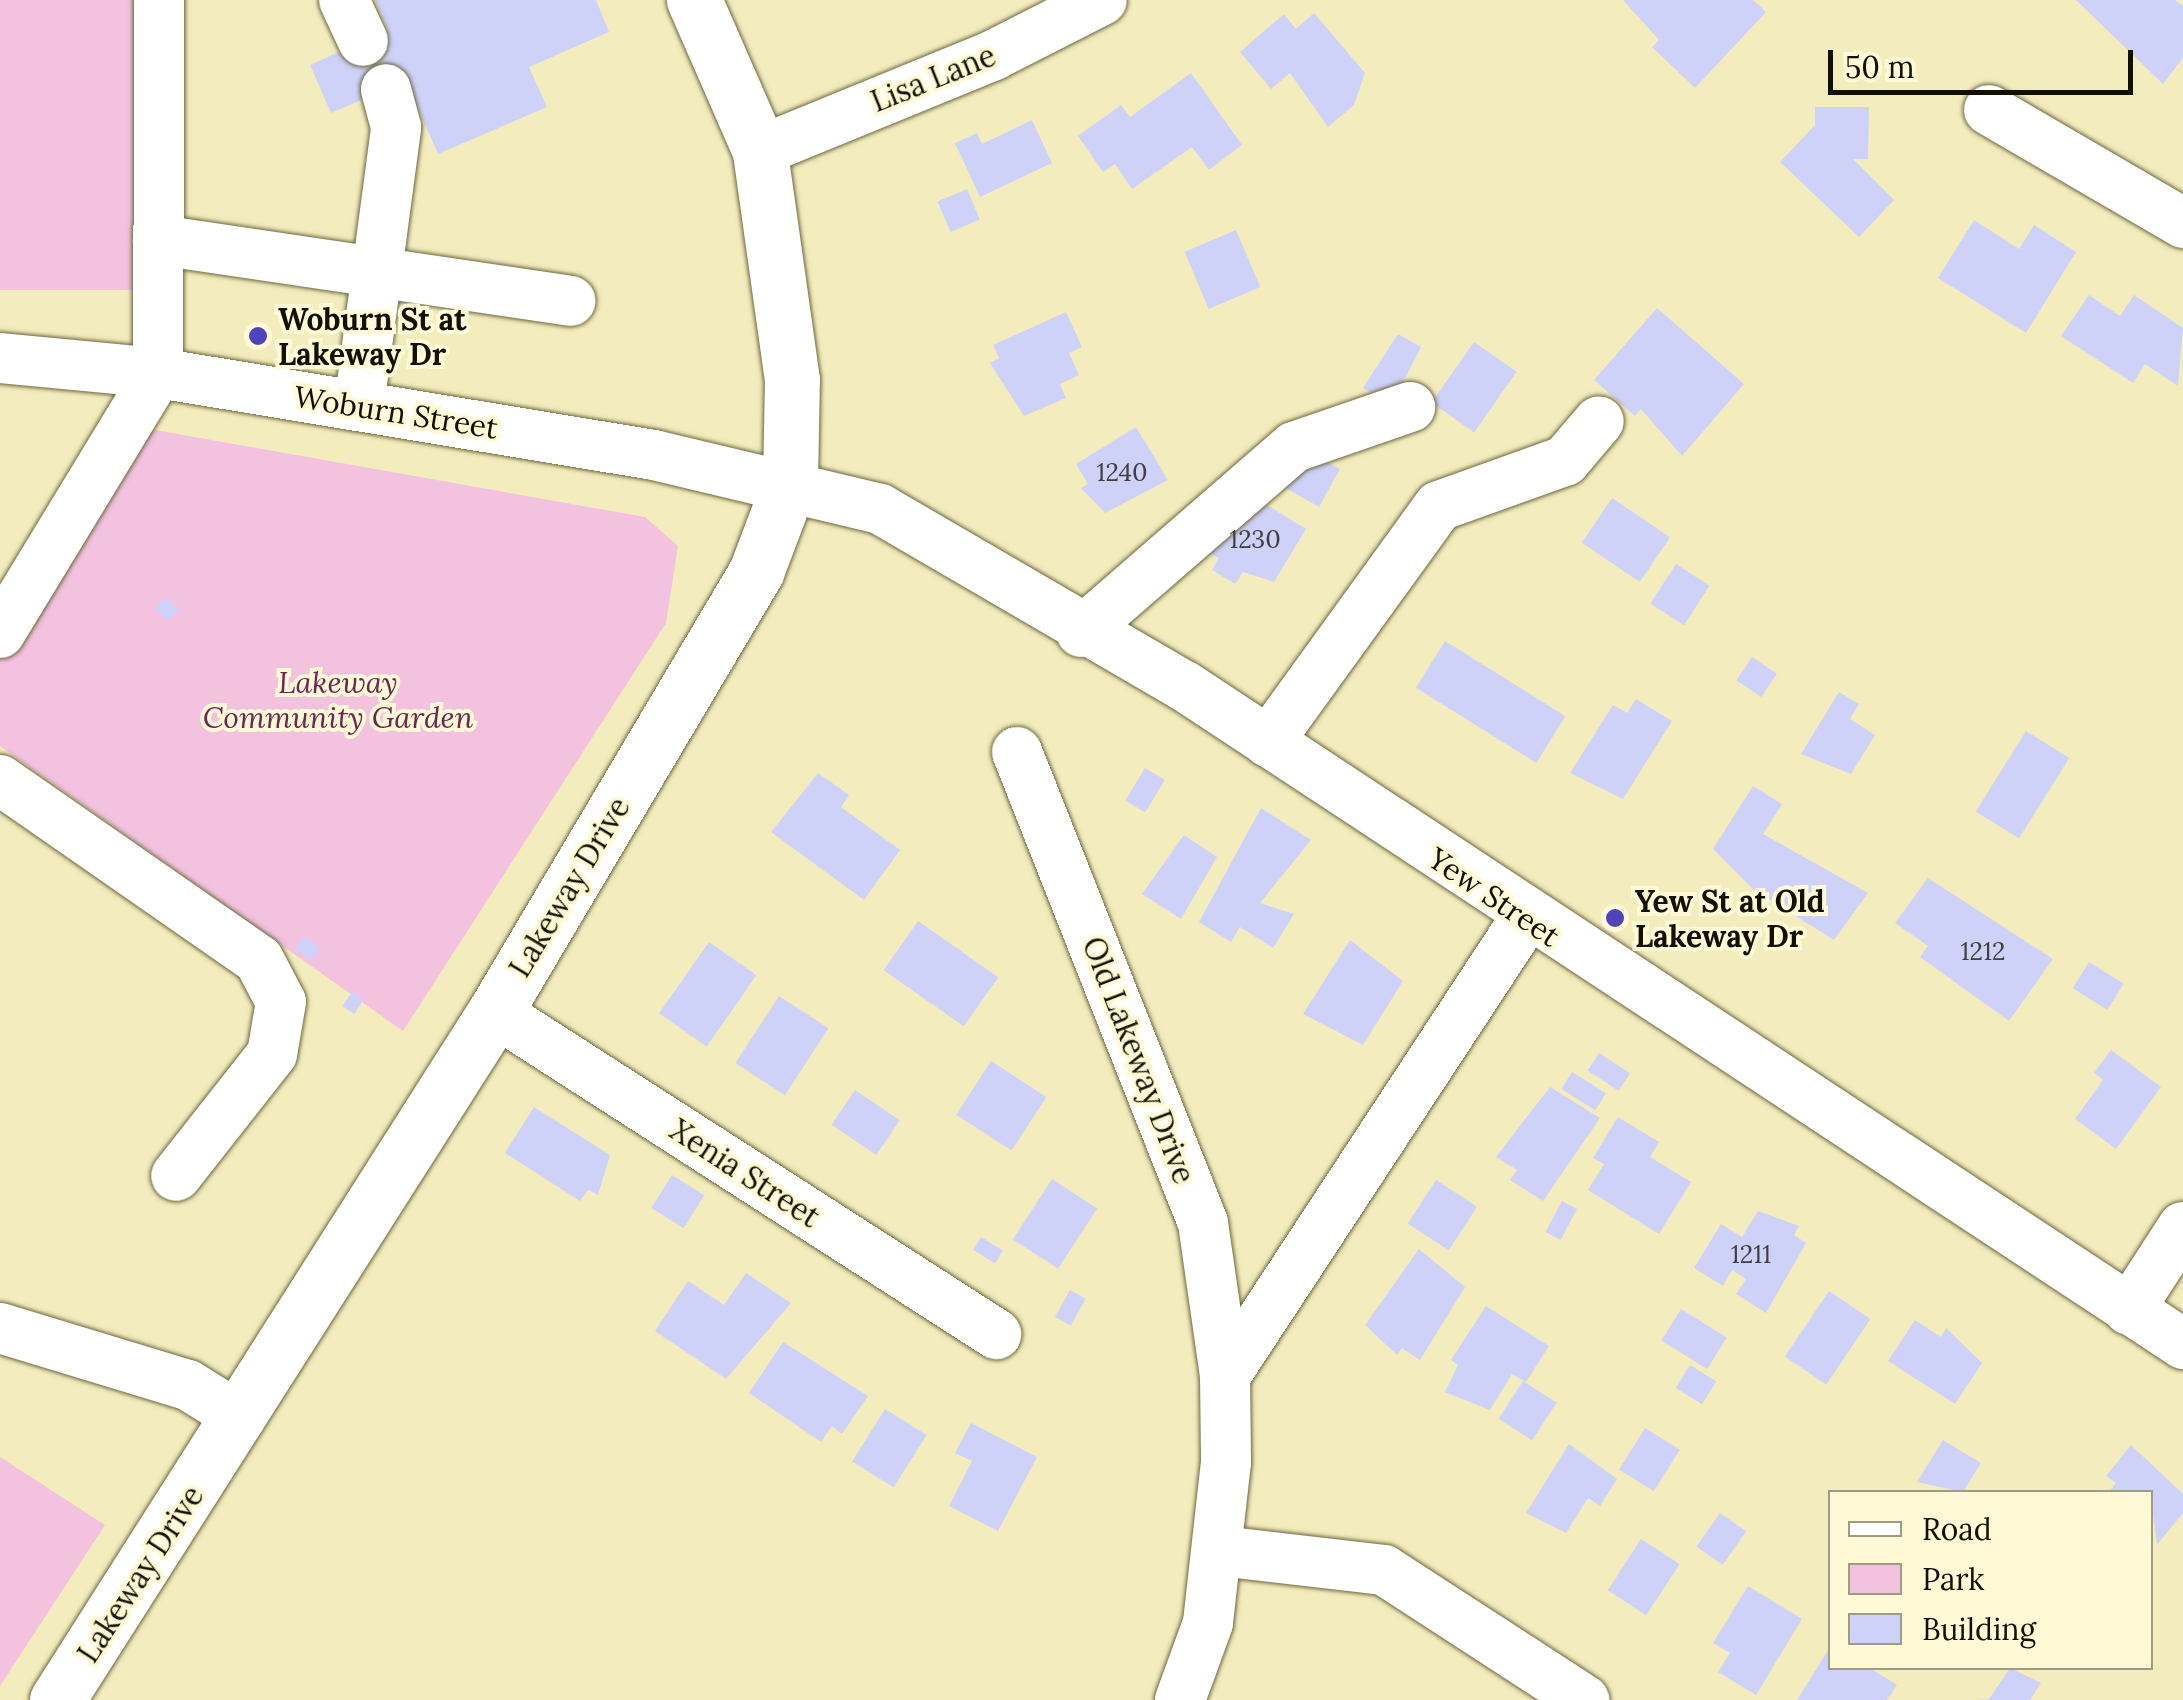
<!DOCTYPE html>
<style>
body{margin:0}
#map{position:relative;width:2183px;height:1700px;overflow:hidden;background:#f3edbe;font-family:Lora,serif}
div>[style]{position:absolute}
.green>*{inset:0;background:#f2c2df;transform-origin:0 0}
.building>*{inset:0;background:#ced2f9;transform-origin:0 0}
.roads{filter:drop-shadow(0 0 2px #6e673e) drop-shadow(0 0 2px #6e673e)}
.minor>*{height:50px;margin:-25px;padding:0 25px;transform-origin:25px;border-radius:25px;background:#fff}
.major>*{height:55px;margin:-27.5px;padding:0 27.5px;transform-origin:27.5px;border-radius:27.5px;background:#fff}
.dots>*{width:28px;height:28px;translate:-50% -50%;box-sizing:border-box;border:5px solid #fffad5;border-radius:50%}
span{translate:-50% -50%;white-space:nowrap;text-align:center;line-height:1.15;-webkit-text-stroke:8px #fffad5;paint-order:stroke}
.number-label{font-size:25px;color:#414040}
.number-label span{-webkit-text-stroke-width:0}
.street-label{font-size:30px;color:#121002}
.poi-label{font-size:30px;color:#121002;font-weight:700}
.left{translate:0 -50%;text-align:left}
.park-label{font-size:30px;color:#6d2558;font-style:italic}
.legend{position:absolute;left:1828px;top:1490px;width:325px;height:180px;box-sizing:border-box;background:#fffad5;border:2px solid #a09c81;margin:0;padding:12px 18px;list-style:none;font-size:30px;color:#121002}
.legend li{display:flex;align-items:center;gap:20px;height:50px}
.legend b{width:50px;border:2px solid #a09c81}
.scale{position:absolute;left:1828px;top:50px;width:305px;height:45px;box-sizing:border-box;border:5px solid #121002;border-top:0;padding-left:12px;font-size:30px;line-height:35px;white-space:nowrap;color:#121002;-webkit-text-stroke:8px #fffad5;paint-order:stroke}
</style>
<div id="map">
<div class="green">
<i style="left:0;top:0;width:135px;height:290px"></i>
<i style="clip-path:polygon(144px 428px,645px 517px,678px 546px,666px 623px,403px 1031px,0 746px,0 649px)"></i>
<i style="clip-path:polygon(0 1457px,105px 1525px,0 1686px)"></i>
</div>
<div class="building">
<i style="clip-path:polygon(375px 0,596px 0,609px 32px,529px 67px,547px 107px,438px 154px,406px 81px,331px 113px,310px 65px,388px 30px)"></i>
<i style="clip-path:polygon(1623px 0,1753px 0,1766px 12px,1695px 88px,1652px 47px,1659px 40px)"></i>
<i style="clip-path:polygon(2076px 0,2175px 0,2183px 6px,2183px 58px,2163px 84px)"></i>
<i style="clip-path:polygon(1314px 13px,1365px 73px,1354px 105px,1328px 127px,1290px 73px,1271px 89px,1240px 52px,1284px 14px,1296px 29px)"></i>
<i style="clip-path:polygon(1191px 73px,1242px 145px,1209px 170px,1192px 147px,1132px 189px,1115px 164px,1103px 172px,1078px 136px,1121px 105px,1130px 117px)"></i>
<i style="clip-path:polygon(1815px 107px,1869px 107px,1868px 159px,1853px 159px,1894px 200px,1859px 237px,1780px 162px,1815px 125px)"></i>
<i style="clip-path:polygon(1032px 120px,1052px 163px,980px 197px,955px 143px,977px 133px,982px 144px)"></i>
<i style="left:967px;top:189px;width:33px;height:32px;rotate:67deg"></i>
<i style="clip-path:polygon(1974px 220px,2019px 249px,2034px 225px,2076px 252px,2026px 333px,1938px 278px)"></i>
<i style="left:1236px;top:230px;width:62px;height:56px;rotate:67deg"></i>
<i style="clip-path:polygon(2089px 295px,2120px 316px,2134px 295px,2183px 328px,2178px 386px,2145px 364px,2133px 383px,2061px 336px)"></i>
<i style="clip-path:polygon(1657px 308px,1744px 384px,1682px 456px,1641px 409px,1635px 416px,1594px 380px)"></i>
<i style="clip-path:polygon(1066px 312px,1082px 347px,1069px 353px,1079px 375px,1060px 384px,1066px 398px,1024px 416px,990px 363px,999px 358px,993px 345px)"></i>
<i style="clip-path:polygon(1398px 334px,1421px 347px,1391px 405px,1363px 388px)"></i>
<i style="left:1474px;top:342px;width:52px;height:74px;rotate:35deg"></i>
<i style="clip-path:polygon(1136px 427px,1168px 480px,1105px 513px,1081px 488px,1088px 484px,1076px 464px)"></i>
<i style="clip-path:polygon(1310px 453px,1340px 469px,1319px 507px,1282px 486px)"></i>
<i style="clip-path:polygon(1247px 493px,1306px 529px,1274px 582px,1243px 572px,1235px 584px,1212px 570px,1219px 558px,1204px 550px)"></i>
<i style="left:1612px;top:498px;width:70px;height:54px;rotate:34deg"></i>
<i style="left:1676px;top:564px;width:40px;height:47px;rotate:33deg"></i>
<i style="left:166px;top:597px;width:18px;height:16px;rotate:45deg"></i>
<i style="left:1445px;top:641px;width:142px;height:55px;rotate:32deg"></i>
<i style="left:1752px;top:657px;width:30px;height:28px;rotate:34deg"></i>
<i style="clip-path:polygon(1839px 692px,1859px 704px,1850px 719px,1875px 735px,1851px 774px,1801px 754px)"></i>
<i style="clip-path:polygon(1636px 699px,1672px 721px,1623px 799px,1570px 773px,1613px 705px,1627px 713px)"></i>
<i style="left:2026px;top:731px;width:51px;height:95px;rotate:32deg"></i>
<i style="left:1145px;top:768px;width:23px;height:38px;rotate:31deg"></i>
<i style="clip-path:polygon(818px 773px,849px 795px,841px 807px,900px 850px,864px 900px,771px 832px)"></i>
<i style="clip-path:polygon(1753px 786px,1782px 804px,1763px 834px,1868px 893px,1834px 940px,1754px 890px,1713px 849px)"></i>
<i style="clip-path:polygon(1261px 808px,1311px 840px,1260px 903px,1294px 914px,1273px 948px,1240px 927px,1231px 942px,1199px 922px)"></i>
<i style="clip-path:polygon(1184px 835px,1217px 857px,1181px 919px,1142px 894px)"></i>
<i style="clip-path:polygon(1928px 878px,2053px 959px,2009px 1021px,1920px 957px,1928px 946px,1895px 923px)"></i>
<i style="left:918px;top:921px;width:98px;height:60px;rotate:35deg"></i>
<i style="left:304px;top:936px;width:20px;height:15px;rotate:37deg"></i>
<i style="clip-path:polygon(1350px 940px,1403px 981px,1363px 1045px,1303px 1014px)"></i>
<i style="left:709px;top:942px;width:58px;height:87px;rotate:35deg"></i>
<i style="left:2089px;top:962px;width:41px;height:31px;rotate:32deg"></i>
<i style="left:352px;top:992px;width:14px;height:17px;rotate:34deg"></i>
<i style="left:779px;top:996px;width:59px;height:80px;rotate:33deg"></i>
<i style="clip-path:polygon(2111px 1050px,2161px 1087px,2116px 1149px,2075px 1119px,2103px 1080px,2094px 1073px)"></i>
<i style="left:1599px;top:1053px;width:37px;height:21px;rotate:33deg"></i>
<i style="left:991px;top:1061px;width:66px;height:64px;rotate:33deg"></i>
<i style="left:1572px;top:1072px;width:40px;height:20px;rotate:32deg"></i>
<i style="clip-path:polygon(1550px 1087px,1600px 1118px,1543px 1201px,1510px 1180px,1517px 1170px,1496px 1157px)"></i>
<i style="left:855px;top:1090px;width:54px;height:42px;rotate:34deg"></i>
<i style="clip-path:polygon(534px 1107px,610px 1155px,598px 1195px,588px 1190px,580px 1201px,505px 1153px)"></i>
<i style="clip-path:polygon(1618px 1117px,1659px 1142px,1650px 1157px,1691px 1182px,1659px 1234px,1588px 1190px,1604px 1164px,1593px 1158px)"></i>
<i style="left:672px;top:1175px;width:38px;height:39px;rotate:32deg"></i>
<i style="left:1052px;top:1179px;width:54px;height:72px;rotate:33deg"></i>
<i style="left:1436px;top:1180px;width:49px;height:52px;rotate:33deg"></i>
<i style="left:1562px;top:1201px;width:17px;height:35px;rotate:28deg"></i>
<i style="clip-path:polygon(1758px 1211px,1799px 1226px,1794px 1235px,1806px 1243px,1766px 1313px,1736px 1294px,1746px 1279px,1732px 1270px,1723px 1286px,1694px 1268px,1721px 1224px,1742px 1237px)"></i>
<i style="left:981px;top:1237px;width:26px;height:15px;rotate:32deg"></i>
<i style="clip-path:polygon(1419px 1249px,1465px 1287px,1420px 1360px,1402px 1348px,1397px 1355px,1365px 1325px)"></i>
<i style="clip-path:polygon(746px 1273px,791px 1303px,726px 1379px,655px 1331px,688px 1281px,724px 1305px)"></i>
<i style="left:1070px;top:1290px;width:18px;height:31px;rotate:29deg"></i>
<i style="left:1829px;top:1291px;width:50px;height:79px;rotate:34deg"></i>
<i style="clip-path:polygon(1486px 1306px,1549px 1346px,1526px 1382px,1512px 1374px,1490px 1410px,1445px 1392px,1458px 1365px,1451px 1360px)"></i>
<i style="left:1681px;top:1309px;width:54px;height:37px;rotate:32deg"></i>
<i style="clip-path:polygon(1915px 1320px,1941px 1337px,1946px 1328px,1982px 1363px,1955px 1404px,1888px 1361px)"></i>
<i style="clip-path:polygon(783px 1342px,868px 1396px,842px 1434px,832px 1426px,821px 1442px,749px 1393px)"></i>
<i style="left:1690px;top:1365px;width:31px;height:27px;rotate:32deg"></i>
<i style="left:1523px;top:1381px;width:40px;height:45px;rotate:33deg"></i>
<i style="left:885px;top:1409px;width:49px;height:62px;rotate:32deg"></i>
<i style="clip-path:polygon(971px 1423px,1037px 1457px,998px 1531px,949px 1506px,972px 1461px,955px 1453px)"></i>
<i style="left:1645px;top:1428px;width:41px;height:49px;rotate:32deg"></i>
<i style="clip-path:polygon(1943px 1440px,1981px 1463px,1963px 1492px,1917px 1482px)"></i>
<i style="clip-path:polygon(1569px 1444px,1617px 1479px,1600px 1506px,1588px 1498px,1566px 1533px,1526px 1513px)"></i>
<i style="clip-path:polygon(2131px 1445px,2183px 1494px,2183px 1513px,2157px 1545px,2150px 1492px,2109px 1492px,2116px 1483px,2106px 1476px)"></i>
<i style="left:1720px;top:1513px;width:32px;height:41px;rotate:35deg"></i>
<i style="left:1641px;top:1539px;width:46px;height:61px;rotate:33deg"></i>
<i style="clip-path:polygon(1748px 1586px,1802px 1619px,1756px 1695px,1718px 1672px,1730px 1653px,1713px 1643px)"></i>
<i style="clip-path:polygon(1830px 1647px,1830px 1668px,1870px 1668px,1897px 1685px,1887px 1700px,1797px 1700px)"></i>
<i style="clip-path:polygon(2010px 1668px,2041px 1683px,2030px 1700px,1975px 1700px,1989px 1699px)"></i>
</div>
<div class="roads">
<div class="minor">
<i style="left:344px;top:0;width:45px;rotate:65.1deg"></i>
<i style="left:1989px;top:110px;width:225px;rotate:30.2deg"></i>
<i style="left:760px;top:151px;width:253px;rotate:-22.3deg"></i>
<i style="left:994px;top:55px;width:121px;rotate:-27deg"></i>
<i style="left:158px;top:240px;width:417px;rotate:8.4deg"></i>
<i style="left:0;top:358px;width:159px;rotate:5.4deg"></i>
<i style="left:158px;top:373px;width:503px;rotate:9.39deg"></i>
<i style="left:654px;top:455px;width:232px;rotate:13.4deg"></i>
<i style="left:880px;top:509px;width:350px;rotate:30.2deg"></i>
<i style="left:1183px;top:685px;width:1198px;rotate:33.38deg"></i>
<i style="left:359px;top:406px;width:281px;rotate:-82.4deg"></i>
<i style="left:396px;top:127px;width:39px;rotate:-105deg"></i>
<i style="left:1081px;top:632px;width:282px;rotate:-41deg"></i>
<i style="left:1294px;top:447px;width:123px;rotate:-19deg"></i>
<i style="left:0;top:633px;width:304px;rotate:-58.7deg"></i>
<i style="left:158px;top:373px;width:373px;rotate:-89.8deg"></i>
<i style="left:1268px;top:742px;width:291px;rotate:-54.1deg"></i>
<i style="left:1439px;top:506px;width:134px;rotate:-19.7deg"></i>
<i style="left:1565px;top:461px;width:52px;rotate:-49.6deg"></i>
<i style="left:1017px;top:752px;width:506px;rotate:68.45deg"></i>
<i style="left:1203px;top:1223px;width:155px;rotate:81.8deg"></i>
<i style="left:1225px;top:1376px;width:86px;rotate:89.3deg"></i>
<i style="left:1226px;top:1462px;width:162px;rotate:96.4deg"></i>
<i style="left:1208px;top:1623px;width:82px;rotate:110deg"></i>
<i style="left:0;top:780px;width:315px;rotate:34.8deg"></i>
<i style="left:259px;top:960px;width:47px;rotate:62.4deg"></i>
<i style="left:281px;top:1002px;width:53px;rotate:99.8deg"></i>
<i style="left:272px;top:1054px;width:155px;rotate:128.2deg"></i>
<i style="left:495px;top:1012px;width:596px;rotate:32.73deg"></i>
<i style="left:2129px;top:1310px;width:99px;rotate:-57deg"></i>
<i style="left:0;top:1328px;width:196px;rotate:16.9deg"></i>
<i style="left:188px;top:1385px;width:62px;rotate:31.9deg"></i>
<i style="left:1225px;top:1376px;width:547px;rotate:-56.72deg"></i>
<i style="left:1220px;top:1551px;width:165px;rotate:6.6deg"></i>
<i style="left:1384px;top:1570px;width:239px;rotate:33deg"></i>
</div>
<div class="major">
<i style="left:57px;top:1700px;width:816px;rotate:-57.52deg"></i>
<i style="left:495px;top:1012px;width:512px;rotate:-59.32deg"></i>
<i style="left:756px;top:572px;width:96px;rotate:-69.3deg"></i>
<i style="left:790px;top:482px;width:102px;rotate:-88.9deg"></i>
<i style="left:792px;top:380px;width:231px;rotate:-98deg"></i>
<i style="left:760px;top:151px;width:165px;rotate:-113.6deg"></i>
</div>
</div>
<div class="dots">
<i style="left:258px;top:336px;background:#4e44bb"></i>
<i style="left:1615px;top:918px;background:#4e44bb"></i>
</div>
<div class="number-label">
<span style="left:1122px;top:472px">1240</span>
<span style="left:1255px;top:539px">1230</span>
<span style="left:1983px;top:951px">1212</span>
<span style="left:1751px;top:1254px">1211</span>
</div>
<div class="street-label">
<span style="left:933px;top:78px;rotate:-22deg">Lisa Lane</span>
<span style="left:396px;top:412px;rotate:9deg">Woburn Street</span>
<span style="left:569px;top:887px;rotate:-59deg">Lakeway Drive</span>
<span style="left:1494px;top:897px;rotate:34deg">Yew Street</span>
<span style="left:1139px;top:1060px;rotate:69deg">Old Lakeway Drive</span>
<span style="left:745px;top:1173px;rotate:33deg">Xenia Street</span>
<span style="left:140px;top:1574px;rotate:-57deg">Lakeway Drive</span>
</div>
<div class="poi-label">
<span class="left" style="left:278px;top:336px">Woburn St at<br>Lakeway Dr</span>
<span class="left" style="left:1635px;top:918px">Yew St at Old<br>Lakeway Dr</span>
</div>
<div class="park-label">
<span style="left:338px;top:699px">Lakeway<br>Community Garden</span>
</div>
<ul class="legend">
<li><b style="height:12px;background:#fff"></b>Road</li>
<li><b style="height:28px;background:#f2c2df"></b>Park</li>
<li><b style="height:28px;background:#ced2f9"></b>Building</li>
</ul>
<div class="scale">50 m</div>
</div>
